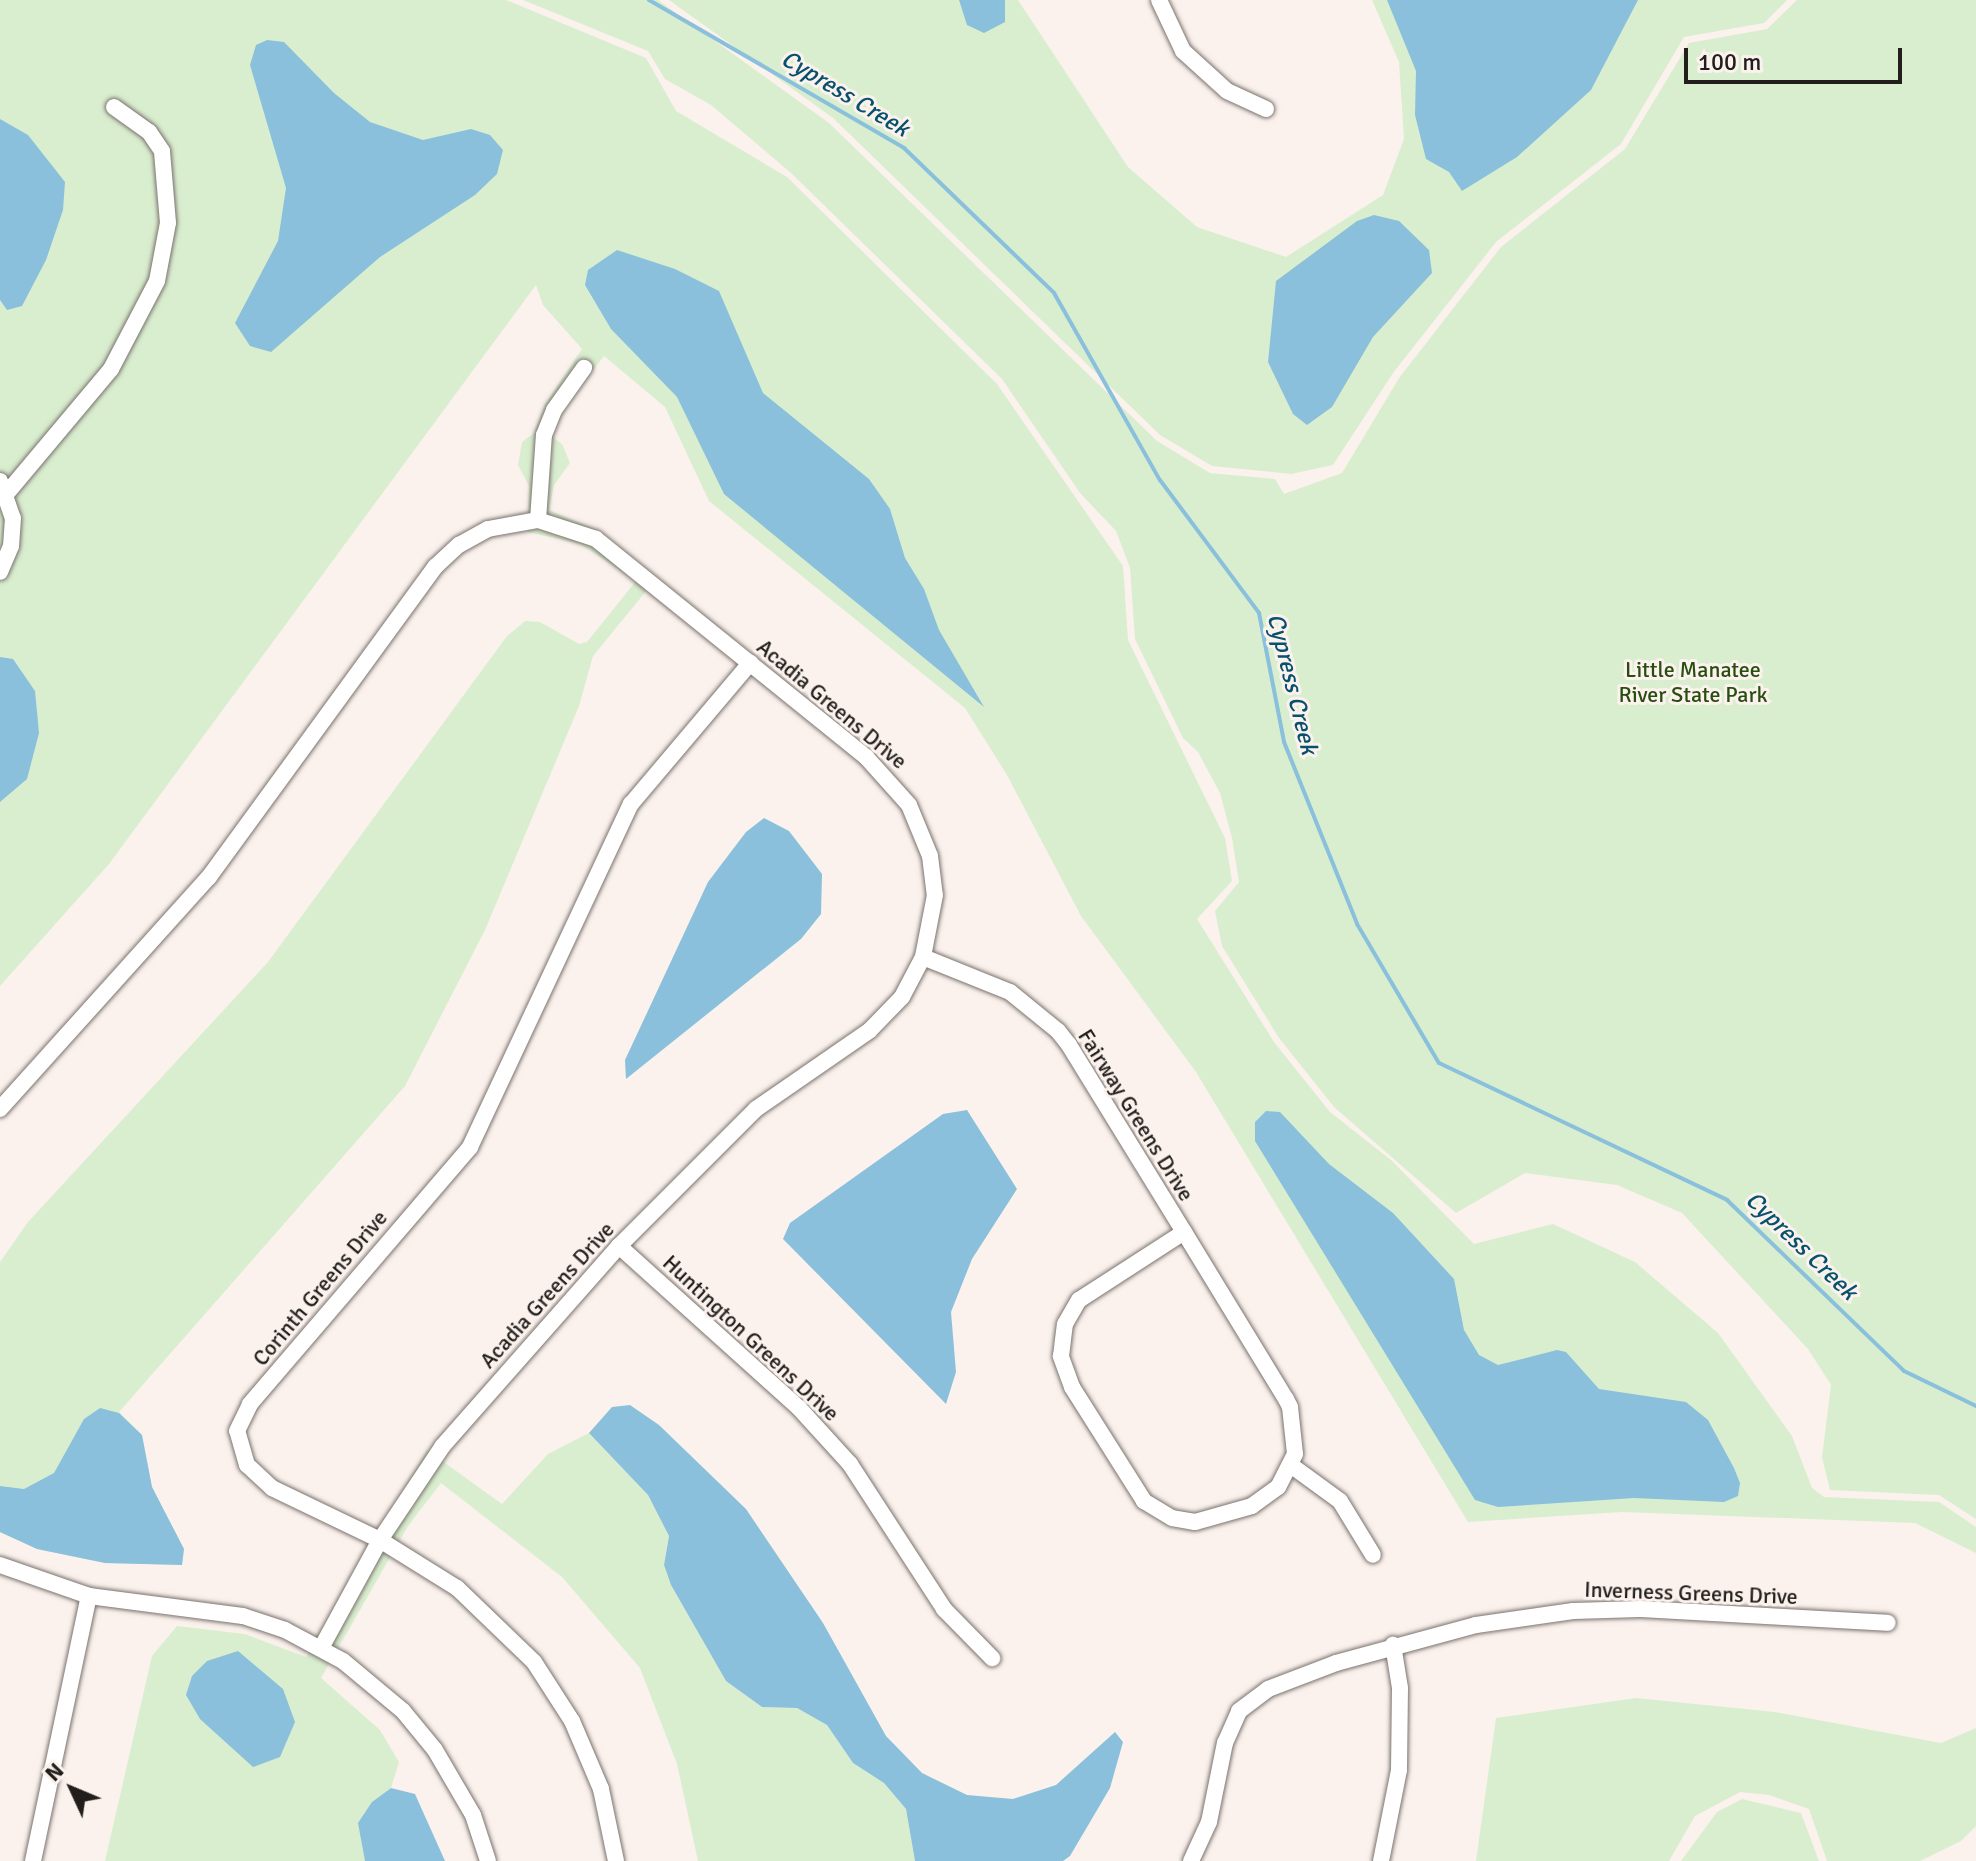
<!DOCTYPE html>
<style>
body{margin:0}
#map{position:relative;width:1976px;height:1861px;overflow:hidden;background:#fbf2ed;font-family:Signika,sans-serif}
div>[style]{position:absolute}
.green>*{inset:0;background:#d9eecf}
.water>*{inset:0;background:#8ac0dc}
.stream>*{height:4px;margin:-2px;padding:0 2px;transform-origin:2px;border-radius:2px;background:#8ac0dc}
.roads{filter:drop-shadow(0 0 2px #7a726e) drop-shadow(0 0 2px #7a726e)}
.street>*{height:16px;margin:-8px;padding:0 8px;transform-origin:8px;border-radius:8px;background:#fff}
span{translate:-50% -50%;white-space:nowrap;text-align:center;line-height:1.15;-webkit-text-stroke:6px #fbf2ed;paint-order:stroke}
.park-label{font-size:22px;color:#274d0f}
.street-label{font-size:22px;color:#211e1c}
.water-label{font-size:24px;color:#07516d;font-style:italic}
.north{position:absolute;left:32px;top:1749px;width:80px;height:80px;-webkit-text-stroke:6px #fbf2ed;paint-order:stroke;rotate:314deg;font-size:22px;font-weight:700;line-height:32px;text-align:center;color:#211e1c}
.north::after{content:'';display:block;margin:auto;width:28px;height:36px;background:#211e1c;clip-path:polygon(50% 0,100% 100%,50% 72%,0 100%)}
.scale{position:absolute;left:1684px;top:48px;width:218px;height:36px;box-sizing:border-box;border:4px solid #211e1c;border-top:0;padding-left:10px;font-size:24px;line-height:28px;white-space:nowrap;color:#211e1c;-webkit-text-stroke:6px #fbf2ed;paint-order:stroke}
</style>
<div id="map">
<div class="green">
<i style="clip-path:polygon(0 0,506px 0,646px 58px,676px 111px,787px 177px,997px 384px,1123px 566px,1128px 640px,1225px 838px,1232px 881px,1197px 919px,1274px 1042px,1330px 1112px,1391px 1160px,1474px 1244px,1553px 1224px,1635px 1262px,1718px 1333px,1792px 1436px,1812px 1488px,1824px 1497px,1939px 1502px,1976px 1527px,1976px 1553px,1915px 1523px,1622px 1512px,1468px 1522px,1196px 1072px,1081px 916px,1007px 775px,965px 708px,709px 501px,665px 407px,604px 356px,565px 407px,550px 435px,562px 444px,570px 463px,554px 485px,549px 510px,597px 530px,656px 579px,593px 656px,579px 706px,485px 930px,405px 1086px,119px 1412px,142px 1435px,152px 1487px,184px 1549px,182px 1565px,105px 1563px,37px 1549px,0 1532px,0 1262px,28px 1222px,268px 962px,507px 636px,525px 621px,540px 622px,579px 644px,587px 642px,636px 581px,580px 544px,528px 532px,529px 486px,518px 465px,522px 442px,534px 433px,545px 404px,582px 349px,543px 305px,536px 285px,109px 864px,0 986px)"></i>
<i style="clip-path:polygon(523px 0,658px 0,829px 123px,1157px 441px,1210px 473px,1275px 479px,1284px 494px,1342px 473px,1399px 378px,1501px 247px,1625px 149px,1689px 43px,1767px 29px,1797px 0,1976px 0,1976px 1519px,1939px 1495px,1830px 1490px,1822px 1457px,1831px 1385px,1808px 1349px,1682px 1213px,1617px 1185px,1525px 1173px,1456px 1213px,1334px 1107px,1279px 1038px,1222px 946px,1215px 911px,1239px 882px,1232px 838px,1220px 793px,1198px 752px,1183px 738px,1135px 639px,1130px 568px,1116px 531px,1080px 493px,1002px 379px,791px 173px,711px 105px,665px 79px,648px 51px)"></i>
<i style="clip-path:polygon(669px 0,1018px 0,1128px 167px,1197px 227px,1286px 257px,1383px 195px,1404px 139px,1399px 62px,1372px 0,1787px 0,1764px 23px,1684px 37px,1621px 144px,1496px 242px,1393px 373px,1333px 465px,1291px 474px,1212px 466px,1160px 435px,833px 118px)"></i>
<i style="clip-path:polygon(589px 1433px,648px 1495px,669px 1536px,664px 1565px,671px 1585px,726px 1681px,762px 1707px,797px 1708px,827px 1725px,853px 1763px,884px 1783px,906px 1809px,915px 1861px,698px 1861px,677px 1764px,640px 1668px,562px 1577px,441px 1483px,408px 1526px,321px 1678px,380px 1730px,399px 1762px,391px 1788px,372px 1802px,361px 1838px,365px 1861px,105px 1861px,152px 1656px,177px 1626px,245px 1634px,306px 1657px,427px 1450px,502px 1504px,548px 1454px)"></i>
<i style="clip-path:polygon(1636px 1698px,1775px 1712px,1941px 1743px,1976px 1728px,1976px 1826px,1961px 1841px,1920px 1861px,1827px 1861px,1809px 1809px,1769px 1795px,1740px 1792px,1695px 1816px,1669px 1861px,1476px 1861px,1496px 1718px)"></i>
<i style="clip-path:polygon(1742px 1799px,1801px 1813px,1819px 1861px,1681px 1861px,1717px 1812px)"></i>
</div>
<div class="water">
<i style="clip-path:polygon(959px 0,1005px 0,1005px 22px,984px 33px,967px 25px)"></i>
<i style="clip-path:polygon(1387px 0,1638px 0,1591px 90px,1517px 157px,1462px 191px,1449px 172px,1426px 159px,1415px 115px,1416px 71px)"></i>
<i style="clip-path:polygon(267px 40px,284px 42px,334px 93px,370px 122px,423px 140px,471px 129px,490px 135px,503px 150px,497px 174px,475px 195px,380px 257px,271px 352px,250px 346px,235px 323px,278px 241px,286px 188px,250px 65px,256px 45px)"></i>
<i style="clip-path:polygon(0 119px,28px 135px,65px 182px,63px 210px,46px 260px,22px 306px,7px 310px,0 300px)"></i>
<i style="clip-path:polygon(1374px 215px,1399px 221px,1429px 250px,1432px 273px,1373px 337px,1332px 407px,1307px 425px,1293px 414px,1268px 362px,1276px 281px,1357px 221px)"></i>
<i style="clip-path:polygon(617px 250px,675px 269px,719px 291px,763px 393px,869px 479px,890px 509px,905px 558px,924px 589px,939px 630px,984px 707px,724px 494px,677px 397px,611px 329px,585px 285px,588px 270px)"></i>
<i style="clip-path:polygon(0 657px,13px 659px,35px 691px,39px 733px,27px 779px,0 802px)"></i>
<i style="clip-path:polygon(764px 818px,789px 831px,822px 874px,821px 914px,801px 939px,626px 1079px,625px 1060px,708px 882px,746px 832px)"></i>
<i style="clip-path:polygon(967px 1110px,1017px 1189px,972px 1259px,951px 1312px,956px 1372px,946px 1404px,783px 1239px,790px 1223px,943px 1114px)"></i>
<i style="clip-path:polygon(1266px 1111px,1280px 1112px,1329px 1164px,1393px 1213px,1454px 1279px,1464px 1330px,1479px 1355px,1498px 1365px,1557px 1350px,1566px 1352px,1599px 1389px,1686px 1402px,1708px 1420px,1734px 1468px,1740px 1483px,1738px 1496px,1724px 1502px,1634px 1498px,1498px 1507px,1475px 1500px,1255px 1141px,1255px 1122px)"></i>
<i style="clip-path:polygon(630px 1405px,659px 1425px,746px 1509px,823px 1623px,886px 1736px,922px 1773px,967px 1795px,1013px 1799px,1056px 1785px,1115px 1732px,1123px 1742px,1110px 1788px,1070px 1856px,1063px 1861px,915px 1861px,906px 1809px,884px 1783px,853px 1763px,827px 1725px,797px 1708px,762px 1707px,726px 1681px,671px 1585px,664px 1565px,669px 1536px,648px 1495px,589px 1433px,612px 1407px)"></i>
<i style="clip-path:polygon(100px 1408px,119px 1413px,142px 1435px,152px 1487px,184px 1549px,182px 1565px,105px 1563px,37px 1549px,0 1532px,0 1486px,24px 1489px,54px 1473px,84px 1419px)"></i>
<i style="clip-path:polygon(238px 1651px,283px 1689px,295px 1722px,280px 1757px,253px 1767px,200px 1719px,186px 1695px,192px 1676px,207px 1661px)"></i>
<i style="clip-path:polygon(391px 1788px,415px 1794px,445px 1861px,365px 1861px,358px 1823px,372px 1802px)"></i>
</div>
<div class="stream">
<i style="left:649px;top:0;width:295px;rotate:30.1deg"></i>
<i style="left:904px;top:148px;width:209px;rotate:44deg"></i>
<i style="left:1054px;top:293px;width:215px;rotate:60.5deg"></i>
<i style="left:1160px;top:480px;width:166px;rotate:53.3deg"></i>
<i style="left:1259px;top:613px;width:131px;rotate:79deg"></i>
<i style="left:1284px;top:742px;width:196px;rotate:68.1deg"></i>
<i style="left:1357px;top:924px;width:161px;rotate:59.5deg"></i>
<i style="left:1439px;top:1063px;width:319px;rotate:25.4deg"></i>
<i style="left:1727px;top:1200px;width:246px;rotate:44deg"></i>
<i style="left:1904px;top:1371px;width:80px;rotate:25.9deg"></i>
</div>
<div class="roads">
<div class="street">
<i style="left:1159px;top:0;width:56px;rotate:64.8deg"></i>
<i style="left:1183px;top:51px;width:59px;rotate:42.3deg"></i>
<i style="left:1227px;top:91px;width:43px;rotate:24.8deg"></i>
<i style="left:0;top:481px;width:39px;rotate:71deg"></i>
<i style="left:13px;top:518px;width:28px;rotate:94deg"></i>
<i style="left:11px;top:546px;width:28px;rotate:113deg"></i>
<i style="left:7px;top:493px;width:162px;rotate:-50deg"></i>
<i style="left:111px;top:369px;width:99px;rotate:-62.4deg"></i>
<i style="left:157px;top:281px;width:59px;rotate:-79.3deg"></i>
<i style="left:168px;top:223px;width:72px;rotate:-94.8deg"></i>
<i style="left:162px;top:151px;width:23px;rotate:-124deg"></i>
<i style="left:149px;top:132px;width:43px;rotate:-144.5deg"></i>
<i style="left:538px;top:520px;width:85px;rotate:-86deg"></i>
<i style="left:544px;top:435px;width:27px;rotate:-68deg"></i>
<i style="left:554px;top:410px;width:52px;rotate:-54.5deg"></i>
<i style="left:923px;top:957px;width:94px;rotate:21.9deg"></i>
<i style="left:1010px;top:992px;width:62px;rotate:39.1deg"></i>
<i style="left:1058px;top:1031px;width:18px;rotate:52deg"></i>
<i style="left:1069px;top:1045px;width:220px;rotate:58.4deg"></i>
<i style="left:1184px;top:1232px;width:196px;rotate:58.6deg"></i>
<i style="left:1286px;top:1399px;width:9px;rotate:63deg"></i>
<i style="left:1290px;top:1407px;width:47px;rotate:83.9deg"></i>
<i style="left:1295px;top:1454px;width:37px;rotate:117deg"></i>
<i style="left:1278px;top:1487px;width:32px;rotate:144deg"></i>
<i style="left:1252px;top:1506px;width:59px;rotate:164.3deg"></i>
<i style="left:1195px;top:1522px;width:23px;rotate:-170deg"></i>
<i style="left:1172px;top:1518px;width:33px;rotate:-149deg"></i>
<i style="left:1144px;top:1501px;width:135px;rotate:-122.3deg"></i>
<i style="left:1072px;top:1387px;width:33px;rotate:-110deg"></i>
<i style="left:1061px;top:1356px;width:32px;rotate:-83deg"></i>
<i style="left:1065px;top:1324px;width:28px;rotate:-60deg"></i>
<i style="left:1079px;top:1300px;width:125px;rotate:-32.9deg"></i>
<i style="left:0;top:1109px;width:312px;rotate:-48deg"></i>
<i style="left:209px;top:877px;width:384px;rotate:-53.9deg"></i>
<i style="left:435px;top:567px;width:33px;rotate:-43deg"></i>
<i style="left:459px;top:545px;width:33px;rotate:-29deg"></i>
<i style="left:488px;top:529px;width:51px;rotate:-10.2deg"></i>
<i style="left:538px;top:520px;width:61px;rotate:18.1deg"></i>
<i style="left:596px;top:539px;width:347px;rotate:38.9deg"></i>
<i style="left:866px;top:757px;width:64px;rotate:48.1deg"></i>
<i style="left:909px;top:805px;width:55px;rotate:67.6deg"></i>
<i style="left:930px;top:856px;width:39px;rotate:83deg"></i>
<i style="left:935px;top:895px;width:63px;rotate:101deg"></i>
<i style="left:923px;top:957px;width:45px;rotate:117.7deg"></i>
<i style="left:902px;top:997px;width:47px;rotate:134.1deg"></i>
<i style="left:869px;top:1031px;width:137px;rotate:145.4deg"></i>
<i style="left:756px;top:1109px;width:194px;rotate:135deg"></i>
<i style="left:619px;top:1246px;width:268px;rotate:131.4deg"></i>
<i style="left:442px;top:1447px;width:112px;rotate:123.7deg"></i>
<i style="left:380px;top:1540px;width:123px;rotate:118.6deg"></i>
<i style="left:619px;top:1246px;width:242px;rotate:42deg"></i>
<i style="left:799px;top:1408px;width:76px;rotate:47.7deg"></i>
<i style="left:850px;top:1464px;width:173px;rotate:57deg"></i>
<i style="left:944px;top:1609px;width:69px;rotate:45.6deg"></i>
<i style="left:1292px;top:1466px;width:59px;rotate:36.1deg"></i>
<i style="left:1340px;top:1501px;width:63px;rotate:58.6deg"></i>
<i style="left:0;top:1565px;width:94px;rotate:19.2deg"></i>
<i style="left:89px;top:1596px;width:155px;rotate:7.4deg"></i>
<i style="left:243px;top:1616px;width:44px;rotate:18.4deg"></i>
<i style="left:285px;top:1630px;width:66px;rotate:28.1deg"></i>
<i style="left:343px;top:1661px;width:78px;rotate:39.8deg"></i>
<i style="left:403px;top:1711px;width:50px;rotate:50.6deg"></i>
<i style="left:435px;top:1750px;width:75px;rotate:59.7deg"></i>
<i style="left:473px;top:1815px;width:48px;rotate:71.9deg"></i>
<i style="left:33px;top:1861px;width:271px;rotate:-78.1deg"></i>
<i style="left:616px;top:1861px;width:74px;rotate:-101.8deg"></i>
<i style="left:601px;top:1789px;width:74px;rotate:-113.1deg"></i>
<i style="left:572px;top:1721px;width:70px;rotate:-122.8deg"></i>
<i style="left:534px;top:1662px;width:107px;rotate:-136.1deg"></i>
<i style="left:457px;top:1588px;width:91px;rotate:-148.1deg"></i>
<i style="left:380px;top:1540px;width:120px;rotate:-154.3deg"></i>
<i style="left:272px;top:1488px;width:34px;rotate:-137deg"></i>
<i style="left:247px;top:1465px;width:35px;rotate:-106deg"></i>
<i style="left:237px;top:1431px;width:30px;rotate:-64deg"></i>
<i style="left:250px;top:1404px;width:338px;rotate:-49.4deg"></i>
<i style="left:470px;top:1147px;width:379px;rotate:-64.9deg"></i>
<i style="left:631px;top:804px;width:185px;rotate:-49.8deg"></i>
<i style="left:1191px;top:1861px;width:43px;rotate:-65.2deg"></i>
<i style="left:1209px;top:1822px;width:81px;rotate:-78.6deg"></i>
<i style="left:1225px;top:1743px;width:35px;rotate:-66deg"></i>
<i style="left:1239px;top:1711px;width:36px;rotate:-37deg"></i>
<i style="left:1268px;top:1689px;width:73px;rotate:-20.9deg"></i>
<i style="left:1336px;top:1663px;width:145px;rotate:-15.2deg"></i>
<i style="left:1476px;top:1625px;width:98px;rotate:-8.2deg"></i>
<i style="left:1573px;top:1611px;width:67px;rotate:-1.7deg"></i>
<i style="left:1640px;top:1609px;width:248px;rotate:3.2deg"></i>
<i style="left:1381px;top:1861px;width:93px;rotate:-78.8deg"></i>
<i style="left:1399px;top:1770px;width:82px;rotate:-89.3deg"></i>
<i style="left:1400px;top:1688px;width:44px;rotate:-99.2deg"></i>
</div>
</div>
<div class="park-label">
<span style="left:1693px;top:682px">Little Manatee<br>River State Park</span>
</div>
<div class="street-label">
<span style="left:832px;top:704px;rotate:40deg">Acadia Greens Drive</span>
<span style="left:1136px;top:1115px;rotate:58deg">Fairway Greens Drive</span>
<span style="left:320px;top:1288px;rotate:-50deg">Corinth Greens Drive</span>
<span style="left:547px;top:1295px;rotate:-48deg">Acadia Greens Drive</span>
<span style="left:751px;top:1338px;rotate:43deg">Huntington Greens Drive</span>
<span style="left:1691px;top:1593px;rotate:2deg">Inverness Greens Drive</span>
</div>
<div class="water-label">
<span style="left:845px;top:94px;rotate:31deg">Cypress Creek</span>
<span style="left:1292px;top:684px;rotate:76deg">Cypress Creek</span>
<span style="left:1801px;top:1246px;rotate:44deg">Cypress Creek</span>
</div>
<div class="north">N</div>
<div class="scale">100 m</div>
</div>
